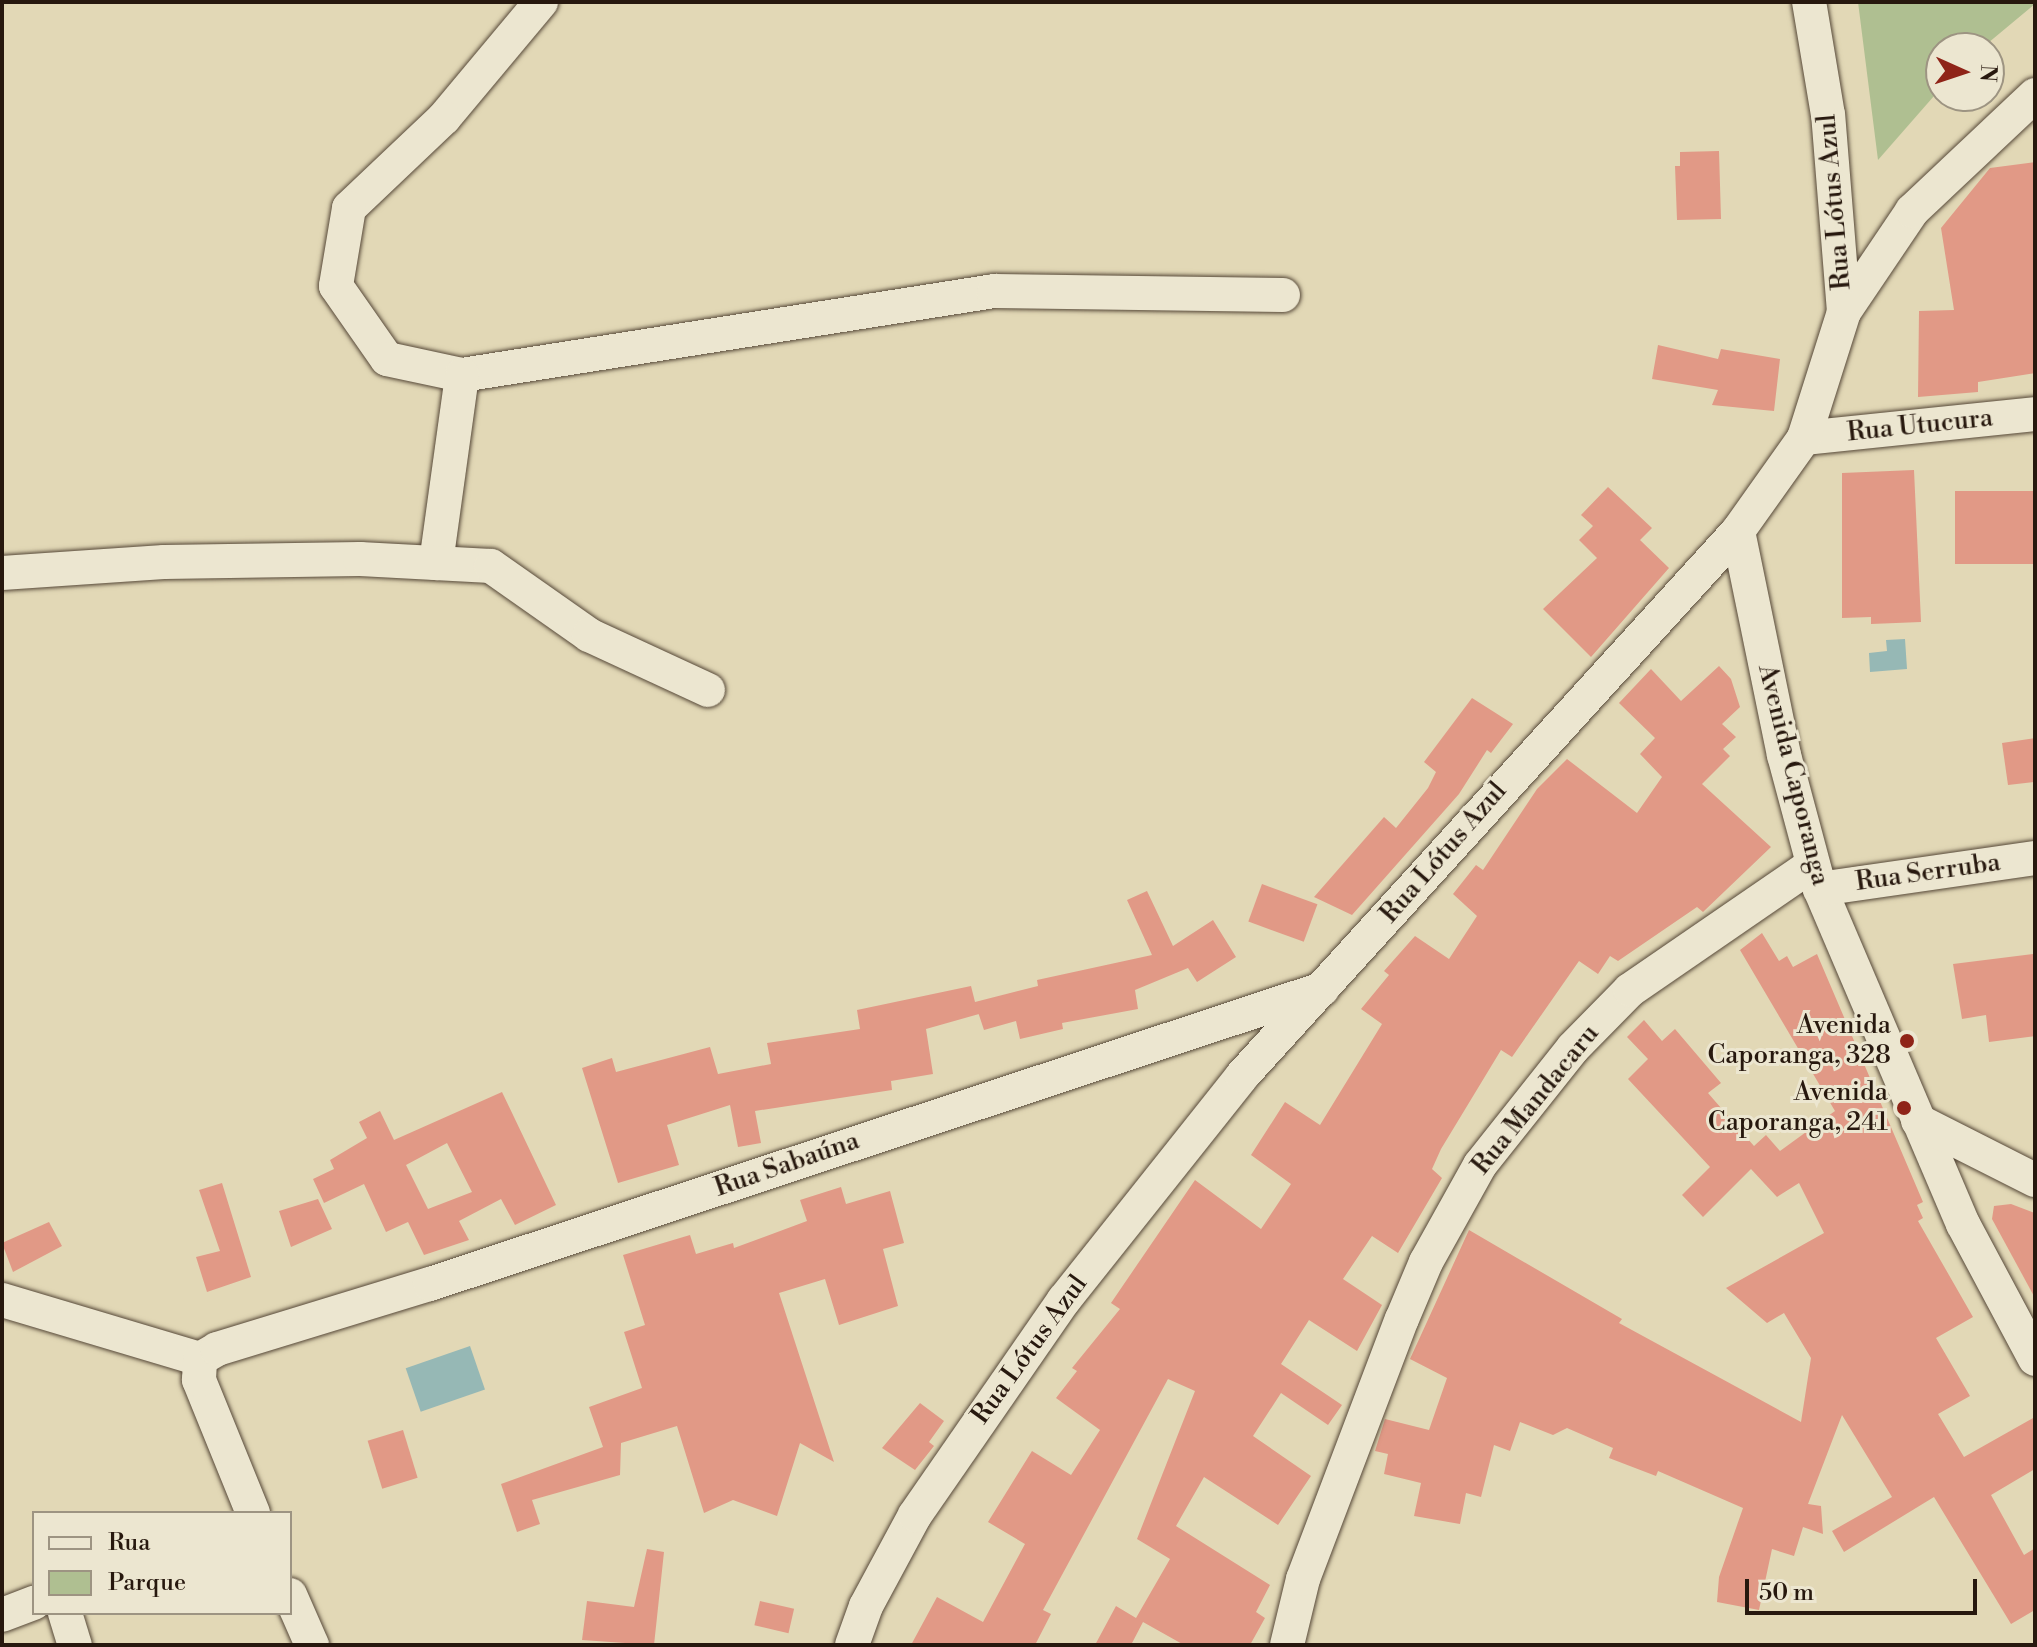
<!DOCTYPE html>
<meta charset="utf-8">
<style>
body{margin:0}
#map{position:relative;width:2037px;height:1647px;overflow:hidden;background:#e2d8b6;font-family:"Libre Bodoni",serif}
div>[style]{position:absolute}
.green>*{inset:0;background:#afbf91}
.water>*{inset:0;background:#96b8b5;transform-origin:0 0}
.building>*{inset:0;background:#e19986;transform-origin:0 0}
.roads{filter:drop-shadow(0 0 2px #564838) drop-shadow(0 0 2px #564838)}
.minor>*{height:34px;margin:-17px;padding:0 17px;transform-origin:17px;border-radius:17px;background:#ece6d0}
.dots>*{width:22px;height:22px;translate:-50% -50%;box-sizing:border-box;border:4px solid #ece6d0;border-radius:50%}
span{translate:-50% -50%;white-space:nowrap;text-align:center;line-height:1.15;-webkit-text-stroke:6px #ece6d0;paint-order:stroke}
.street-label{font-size:26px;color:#27180e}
.poi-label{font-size:26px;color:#27180e}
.right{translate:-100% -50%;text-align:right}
.frame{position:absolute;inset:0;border:4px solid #27180e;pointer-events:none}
.legend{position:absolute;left:32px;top:1511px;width:260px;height:104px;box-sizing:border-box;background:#ece6d0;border:2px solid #9d9482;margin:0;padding:10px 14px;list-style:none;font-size:24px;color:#27180e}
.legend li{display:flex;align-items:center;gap:16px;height:40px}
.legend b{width:40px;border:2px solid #9d9482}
.north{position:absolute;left:1925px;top:32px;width:80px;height:80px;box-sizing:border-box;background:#ece6d0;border:2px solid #9d9482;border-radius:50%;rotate:93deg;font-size:22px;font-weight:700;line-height:32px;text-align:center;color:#27180e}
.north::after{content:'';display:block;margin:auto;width:28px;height:36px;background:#8f2418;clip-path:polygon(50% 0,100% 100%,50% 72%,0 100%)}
.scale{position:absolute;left:1745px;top:1579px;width:232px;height:36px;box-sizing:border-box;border:4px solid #27180e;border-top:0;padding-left:10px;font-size:24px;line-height:28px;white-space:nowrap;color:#27180e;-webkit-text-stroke:6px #ece6d0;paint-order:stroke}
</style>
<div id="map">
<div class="green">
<i style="clip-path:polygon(1858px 2px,2035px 2px,2035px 4px,1982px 48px,1941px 48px,1941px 88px,1878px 160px)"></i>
</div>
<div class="water">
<i style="clip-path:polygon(1905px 639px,1907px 669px,1870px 672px,1869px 653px,1887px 651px,1886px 640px)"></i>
<i style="left:470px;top:1346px;width:46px;height:68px;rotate:71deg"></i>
</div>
<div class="building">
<i style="clip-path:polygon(1719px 151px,1721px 219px,1677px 220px,1675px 166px,1680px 166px,1680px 152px)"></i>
<i style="clip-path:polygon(2035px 162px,2035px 373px,1978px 382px,1978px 392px,1918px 397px,1919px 311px,1954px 310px,1941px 228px,1990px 168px)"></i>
<i style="clip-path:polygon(1658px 345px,1718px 359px,1721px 349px,1780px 359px,1774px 411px,1712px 405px,1718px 390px,1652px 379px)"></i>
<i style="clip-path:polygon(1914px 470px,1921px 622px,1871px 624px,1871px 617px,1842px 618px,1842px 473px)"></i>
<i style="clip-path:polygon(1608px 487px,1652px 528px,1640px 540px,1669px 568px,1591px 657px,1543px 609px,1597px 558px,1579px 540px,1593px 526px,1581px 515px)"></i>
<i style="left:2035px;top:491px;width:73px;height:80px;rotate:90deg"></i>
<i style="clip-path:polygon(1719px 666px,1731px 679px,1740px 707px,1722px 724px,1736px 737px,1723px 749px,1730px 756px,1702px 784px,1771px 847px,1703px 912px,1697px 907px,1618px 961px,1610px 956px,1598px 974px,1579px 961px,1512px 1057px,1501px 1050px,1441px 1149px,1432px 1169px,1442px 1178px,1398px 1253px,1372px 1236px,1343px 1279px,1382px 1305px,1357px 1351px,1309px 1320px,1281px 1364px,1342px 1405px,1328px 1425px,1281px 1393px,1253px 1436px,1311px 1476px,1278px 1525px,1204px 1477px,1176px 1526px,1270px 1585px,1256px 1612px,1265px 1618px,1250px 1645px,1184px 1645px,1143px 1622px,1131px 1645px,1095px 1645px,1116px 1606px,1136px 1618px,1170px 1559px,1137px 1539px,1195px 1391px,1168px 1379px,1043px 1610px,1051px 1614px,1035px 1645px,911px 1645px,937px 1597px,983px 1622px,1025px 1544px,988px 1522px,1032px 1451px,1071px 1475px,1100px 1430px,1056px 1398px,1077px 1371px,1072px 1368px,1120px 1309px,1111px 1303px,1195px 1180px,1261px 1229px,1291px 1184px,1251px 1155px,1285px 1102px,1320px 1125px,1382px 1024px,1361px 1009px,1389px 975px,1384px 971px,1415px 936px,1449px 959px,1477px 916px,1453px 894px,1476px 865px,1483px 870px,1537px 789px,1567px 759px,1637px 813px,1662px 777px,1640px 754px,1655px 738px,1619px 703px,1651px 669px,1681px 701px)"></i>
<i style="clip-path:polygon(1472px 698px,1513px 724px,1491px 753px,1487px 750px,1459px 794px,1352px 915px,1314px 897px,1384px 817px,1396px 828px,1428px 788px,1436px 772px,1424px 762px)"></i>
<i style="clip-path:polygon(2035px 738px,2035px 782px,2008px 785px,2002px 743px)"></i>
<i style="left:1262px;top:884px;width:59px;height:40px;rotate:20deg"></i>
<i style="clip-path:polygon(1147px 891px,1173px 946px,1213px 920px,1236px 957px,1197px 982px,1188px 968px,1135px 990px,1138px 1009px,1062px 1023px,1063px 1029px,1020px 1039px,1016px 1021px,984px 1030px,976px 1006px,979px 1014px,926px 1029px,933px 1074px,891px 1081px,892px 1090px,755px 1111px,761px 1143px,738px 1147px,730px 1105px,667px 1125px,679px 1165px,618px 1183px,582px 1068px,612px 1058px,616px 1072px,710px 1047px,718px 1074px,771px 1064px,767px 1043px,860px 1029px,857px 1010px,971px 986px,975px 1002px,1038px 986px,1037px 980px,1152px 955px,1127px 900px)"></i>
<i style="clip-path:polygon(1762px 933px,1779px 961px,1787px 956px,1793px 967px,1817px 954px,1923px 1202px,1917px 1205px,1923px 1218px,1918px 1221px,1973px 1317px,1936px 1338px,1970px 1396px,1938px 1414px,1964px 1457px,2035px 1417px,2035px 1469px,1991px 1495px,2024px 1555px,2035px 1548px,2035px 1610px,2011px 1624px,1934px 1497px,1844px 1552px,1832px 1531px,1892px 1497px,1842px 1415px,1808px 1504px,1821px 1506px,1823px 1534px,1803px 1527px,1794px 1556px,1772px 1549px,1759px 1610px,1717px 1602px,1719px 1577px,1743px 1508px,1658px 1471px,1656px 1476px,1609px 1458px,1613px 1448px,1567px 1428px,1553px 1435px,1520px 1422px,1510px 1451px,1494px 1445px,1481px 1497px,1466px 1493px,1460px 1524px,1414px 1516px,1421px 1483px,1384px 1474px,1388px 1454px,1375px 1451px,1385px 1419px,1429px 1430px,1447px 1378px,1410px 1359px,1469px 1230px,1622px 1319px,1619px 1323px,1801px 1422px,1811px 1358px,1784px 1313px,1767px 1323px,1726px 1288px,1824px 1233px,1799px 1183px,1777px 1197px,1751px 1169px,1703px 1217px,1682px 1195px,1710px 1167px,1628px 1079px,1648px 1059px,1627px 1037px,1644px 1020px,1662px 1041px,1675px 1029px,1721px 1083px,1708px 1093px,1754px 1146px,1766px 1135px,1780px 1151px,1835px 1111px,1740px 950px)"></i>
<i style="clip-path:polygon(2033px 954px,2035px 1036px,1989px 1042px,1986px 1015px,1962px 1019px,1953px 964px)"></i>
<i style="clip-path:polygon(evenodd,502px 1092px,556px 1205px,515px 1225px,501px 1199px,459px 1221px,469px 1240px,424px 1255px,408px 1222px,386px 1232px,364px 1184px,324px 1203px,313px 1179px,334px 1169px,330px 1160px,367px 1138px,359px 1122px,380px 1111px,394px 1140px,502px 1092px,447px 1143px,472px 1192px,428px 1209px,406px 1165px,447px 1143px)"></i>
<i style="clip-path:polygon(222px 1183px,251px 1277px,207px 1292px,196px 1257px,220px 1251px,199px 1190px)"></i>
<i style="clip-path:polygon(841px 1187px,846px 1204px,890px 1191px,904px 1243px,883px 1249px,898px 1306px,839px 1325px,825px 1279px,779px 1293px,834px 1462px,800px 1443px,777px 1516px,733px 1500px,704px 1513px,677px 1426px,621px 1443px,620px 1475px,532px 1500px,540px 1524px,517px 1532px,501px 1484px,603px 1447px,589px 1407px,642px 1388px,624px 1332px,645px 1325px,623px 1255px,690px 1235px,696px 1254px,733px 1243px,734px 1248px,807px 1221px,800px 1200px)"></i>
<i style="clip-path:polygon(318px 1199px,332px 1229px,291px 1247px,279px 1211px)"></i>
<i style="clip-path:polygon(2011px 1204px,2035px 1213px,2035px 1298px,1992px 1219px,1994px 1206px)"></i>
<i style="clip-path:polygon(49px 1222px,62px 1246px,13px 1272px,2px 1243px)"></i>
<i style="clip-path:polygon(920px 1403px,944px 1421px,929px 1442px,934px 1446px,915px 1470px,882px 1448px)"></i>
<i style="left:403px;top:1430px;width:50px;height:37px;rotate:73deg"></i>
<i style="clip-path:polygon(647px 1549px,664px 1552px,654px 1645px,582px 1640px,587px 1601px,634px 1607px)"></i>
<i style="left:760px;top:1601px;width:35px;height:25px;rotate:13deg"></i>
</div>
<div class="roads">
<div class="minor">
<i style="left:541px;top:2px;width:151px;rotate:129.9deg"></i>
<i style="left:444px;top:118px;width:131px;rotate:136.5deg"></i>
<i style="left:349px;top:208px;width:79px;rotate:99.5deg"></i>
<i style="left:336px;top:286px;width:89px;rotate:55.1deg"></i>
<i style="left:387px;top:359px;width:77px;rotate:12deg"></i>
<i style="left:462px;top:375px;width:539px;rotate:-8.97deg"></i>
<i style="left:994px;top:291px;width:289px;rotate:0.8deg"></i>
<i style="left:1844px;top:312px;width:122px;rotate:-56deg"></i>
<i style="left:1912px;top:211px;width:169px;rotate:-43.3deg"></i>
<i style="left:1804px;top:438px;width:232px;rotate:-5.9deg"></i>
<i style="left:1738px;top:531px;width:229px;rotate:78.4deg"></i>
<i style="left:1784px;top:755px;width:139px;rotate:75deg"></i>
<i style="left:1820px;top:889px;width:364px;rotate:66.9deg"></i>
<i style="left:1963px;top:1224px;width:153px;rotate:61.9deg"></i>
<i style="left:436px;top:563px;width:190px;rotate:-82.1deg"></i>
<i style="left:2px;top:573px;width:162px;rotate:-3.9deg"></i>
<i style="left:164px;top:562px;width:196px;rotate:-0.9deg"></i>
<i style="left:360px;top:559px;width:131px;rotate:3.1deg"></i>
<i style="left:491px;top:566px;width:120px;rotate:35.1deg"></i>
<i style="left:589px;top:635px;width:131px;rotate:24.8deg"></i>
<i style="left:1820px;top:889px;width:217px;rotate:-8.2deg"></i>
<i style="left:1918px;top:1121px;width:131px;rotate:26.8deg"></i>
<i style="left:2px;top:1300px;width:207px;rotate:16.6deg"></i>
<i style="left:253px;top:1513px;width:144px;rotate:-112.1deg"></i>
<i style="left:199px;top:1380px;width:21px;rotate:-87deg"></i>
<i style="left:200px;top:1359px;width:20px;rotate:-30deg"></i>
<i style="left:217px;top:1349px;width:223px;rotate:-17deg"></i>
<i style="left:430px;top:1284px;width:940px;rotate:-18.3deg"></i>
<i style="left:290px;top:1595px;width:55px;rotate:66.3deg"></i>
<i style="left:65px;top:1613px;width:34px;rotate:73deg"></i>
<i style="left:2px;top:1615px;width:34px;rotate:-21deg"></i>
<i style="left:852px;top:1645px;width:41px;rotate:-70.3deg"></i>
<i style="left:866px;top:1606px;width:103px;rotate:-61.7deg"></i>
<i style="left:915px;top:1515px;width:262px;rotate:-55.3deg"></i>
<i style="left:1064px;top:1300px;width:286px;rotate:-51.5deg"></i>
<i style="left:1242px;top:1076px;width:737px;rotate:-47.69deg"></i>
<i style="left:1738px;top:531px;width:114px;rotate:-54.6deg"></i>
<i style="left:1804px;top:438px;width:132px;rotate:-72.4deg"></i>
<i style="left:1844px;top:312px;width:198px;rotate:-94.6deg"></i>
<i style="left:1828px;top:115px;width:115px;rotate:-99.5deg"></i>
<i style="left:1287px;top:1645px;width:68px;rotate:-76.4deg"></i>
<i style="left:1303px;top:1579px;width:278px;rotate:-69.2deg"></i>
<i style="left:1402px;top:1319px;width:62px;rotate:-67.2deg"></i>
<i style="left:1426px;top:1262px;width:111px;rotate:-60.9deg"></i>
<i style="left:1480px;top:1165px;width:149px;rotate:-51.5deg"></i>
<i style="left:1573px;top:1048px;width:81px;rotate:-45.5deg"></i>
<i style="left:1630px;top:990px;width:221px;rotate:-34.5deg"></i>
</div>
</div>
<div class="dots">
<i style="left:1907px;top:1041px;background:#8f2418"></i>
<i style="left:1904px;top:1108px;background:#8f2418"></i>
</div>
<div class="street-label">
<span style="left:1835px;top:202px;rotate:-95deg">Rua Lótus Azul</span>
<span style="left:1920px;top:426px;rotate:-6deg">Rua Utucura</span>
<span style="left:1793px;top:775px;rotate:76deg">Avenida Caporanga</span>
<span style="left:1444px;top:853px;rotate:-49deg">Rua Lótus Azul</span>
<span style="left:1928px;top:873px;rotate:-8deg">Rua Serruba</span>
<span style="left:1536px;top:1100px;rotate:-51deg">Rua Mandacaru</span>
<span style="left:787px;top:1165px;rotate:-19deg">Rua Sabaúna</span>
<span style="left:1030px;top:1350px;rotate:-54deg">Rua Lótus Azul</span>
</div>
<div class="poi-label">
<span class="right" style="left:1891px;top:1041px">Avenida<br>Caporanga, 328</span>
<span class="right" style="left:1888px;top:1108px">Avenida<br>Caporanga, 241</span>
</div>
<div class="frame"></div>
<ul class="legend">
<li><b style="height:10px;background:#ece6d0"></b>Rua</li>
<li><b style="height:22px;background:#afbf91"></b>Parque</li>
</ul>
<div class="north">N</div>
<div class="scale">50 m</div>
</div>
